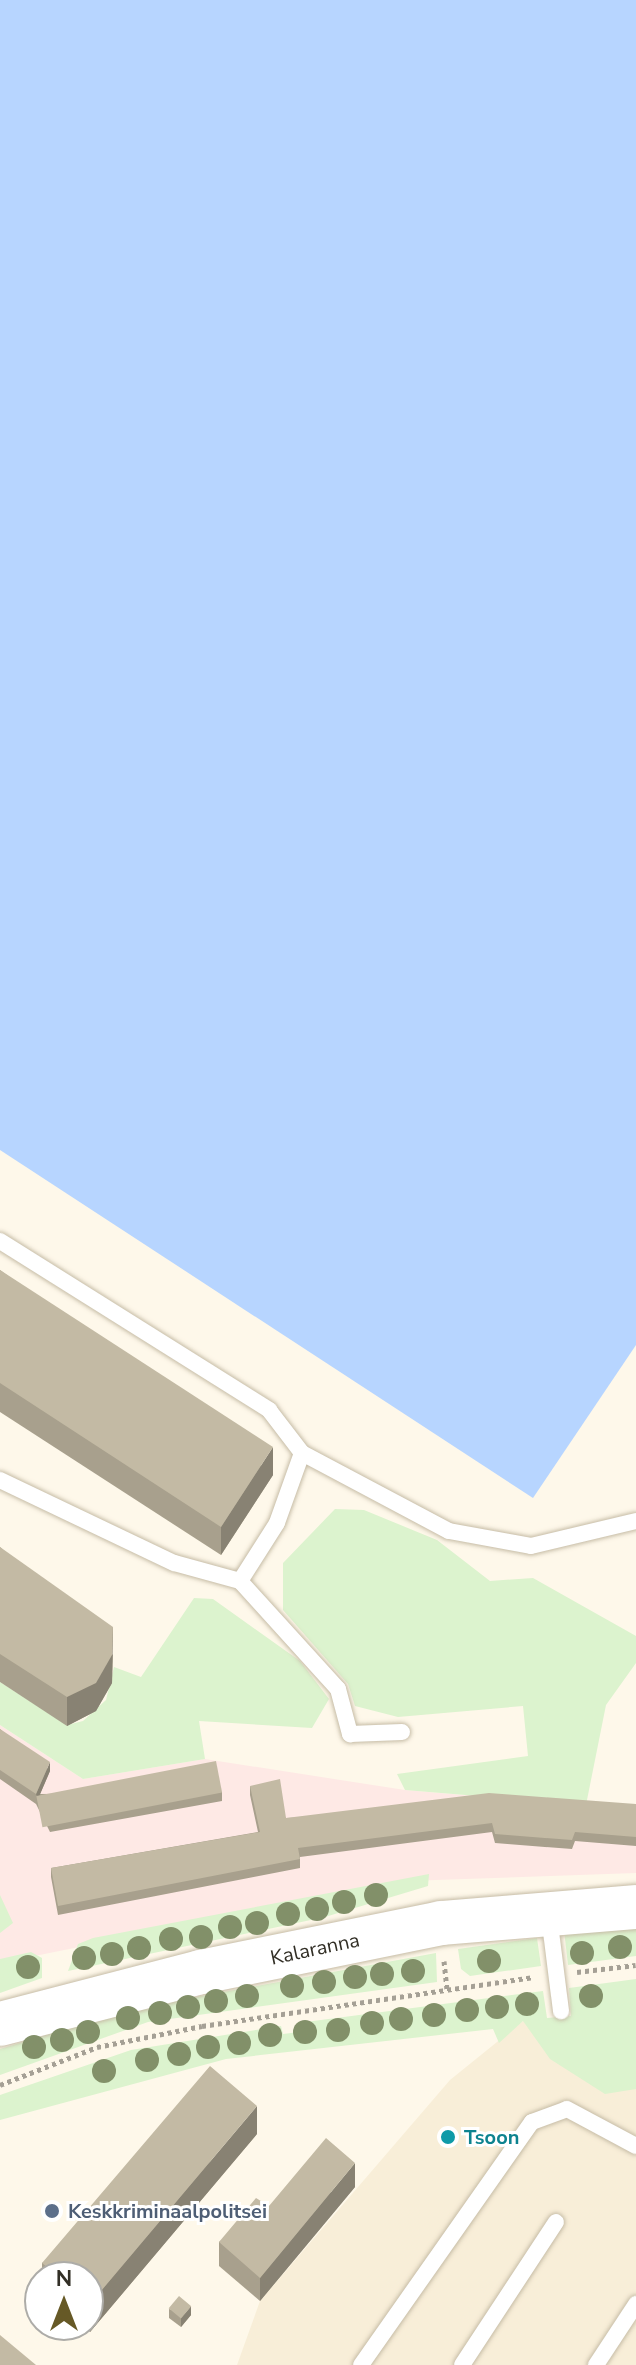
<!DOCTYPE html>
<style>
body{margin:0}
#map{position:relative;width:636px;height:2365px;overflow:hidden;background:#fef8ea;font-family:"Nunito Sans",sans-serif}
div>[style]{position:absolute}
.commercial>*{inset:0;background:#f8eed8}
.industrial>*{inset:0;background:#fee9e5}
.green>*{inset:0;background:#dcf3ce}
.water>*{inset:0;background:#b7d5ff}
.path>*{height:5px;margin-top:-2.5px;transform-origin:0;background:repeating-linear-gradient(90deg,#a5a095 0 4px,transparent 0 8px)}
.roads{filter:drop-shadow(0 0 2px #c6bca6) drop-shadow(0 0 2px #c6bca6)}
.lane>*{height:16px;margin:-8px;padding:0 8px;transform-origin:8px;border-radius:8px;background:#fff}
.secondary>*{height:44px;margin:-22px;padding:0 22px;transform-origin:22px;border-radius:22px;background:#fff}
.trees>*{width:24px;height:24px;margin:-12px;border-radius:50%;background:#829069}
.wall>*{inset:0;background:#a8a08d}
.shaded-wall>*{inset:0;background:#888273}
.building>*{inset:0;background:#c3baa4;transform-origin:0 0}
.dots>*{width:22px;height:22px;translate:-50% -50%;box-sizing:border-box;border:4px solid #fff;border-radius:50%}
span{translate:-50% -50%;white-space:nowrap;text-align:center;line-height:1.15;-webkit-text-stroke:6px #fff;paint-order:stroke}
.street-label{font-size:20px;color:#322f26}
.culture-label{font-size:20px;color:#0d838f;font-weight:700}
.left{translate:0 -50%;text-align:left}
.service-label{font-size:20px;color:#4e5e75;font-weight:700}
.north{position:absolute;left:24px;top:2261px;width:80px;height:80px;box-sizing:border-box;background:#fff;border:2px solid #adaca8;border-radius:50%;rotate:0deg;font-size:22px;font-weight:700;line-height:32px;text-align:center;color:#322f26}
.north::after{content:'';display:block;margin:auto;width:28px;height:36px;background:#665926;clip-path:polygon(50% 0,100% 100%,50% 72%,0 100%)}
</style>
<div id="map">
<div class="commercial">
<i style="clip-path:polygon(636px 2010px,636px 2365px,237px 2365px,260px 2301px,450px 2080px,523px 2021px)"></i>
</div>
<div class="industrial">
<i style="clip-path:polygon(0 1725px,83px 1779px,205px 1759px,405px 1790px,636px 1810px,636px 1873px,406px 1881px,0 1963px)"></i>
</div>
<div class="green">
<i style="clip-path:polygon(335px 1509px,364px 1510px,437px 1540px,490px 1581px,533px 1578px,636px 1636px,636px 1663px,606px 1705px,586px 1805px,405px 1790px,397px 1774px,528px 1756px,523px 1706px,398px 1717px,355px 1706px,348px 1684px,283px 1610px,283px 1563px)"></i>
<i style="clip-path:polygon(194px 1598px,213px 1599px,300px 1661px,329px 1699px,312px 1728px,199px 1721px,205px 1759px,83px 1779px,0 1725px,0 1682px,67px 1725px,83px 1721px,106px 1700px,114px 1667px,141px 1677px)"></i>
<i style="clip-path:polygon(429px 1874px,428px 1886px,325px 1917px,68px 1971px,78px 1944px,93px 1938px)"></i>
<i style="clip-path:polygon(0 1895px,13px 1923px,0 1933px)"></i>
<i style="clip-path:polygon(636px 1926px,636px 1956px,568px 1965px,564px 1930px)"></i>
<i style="clip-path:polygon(537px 1938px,541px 1966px,470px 1976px,461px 1969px,458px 1949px)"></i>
<i style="clip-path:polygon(31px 1952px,42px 1958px,42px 1978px,0 1993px,0 1959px)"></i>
<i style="clip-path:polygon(436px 1953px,437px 1982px,148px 2022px,0 2075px,0 2049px,131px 2009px)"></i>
<i style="clip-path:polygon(636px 1979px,636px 2089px,605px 2094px,550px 2059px,523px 2021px,499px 2043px,493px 2029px,226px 2059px,0 2120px,0 2095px,131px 2050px,281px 2026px,283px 2034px,299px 2032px,298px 2023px,543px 1991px,547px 2018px,571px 2016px,569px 1988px)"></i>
</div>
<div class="water">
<i style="clip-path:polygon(0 0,636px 0,636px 1345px,533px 1498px,0 1150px)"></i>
</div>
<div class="path">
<i style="left:444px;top:1961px;width:28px;rotate:84deg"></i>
<i style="left:577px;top:1972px;width:59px;rotate:-6.8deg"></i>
<i style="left:0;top:2085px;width:104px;rotate:-21.4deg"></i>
<i style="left:97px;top:2047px;width:107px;rotate:-11.3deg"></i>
<i style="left:202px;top:2026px;width:334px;rotate:-8.4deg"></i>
</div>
<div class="roads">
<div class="lane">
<i style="left:0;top:1241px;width:318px;rotate:32.1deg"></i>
<i style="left:269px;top:1410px;width:54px;rotate:52.5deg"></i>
<i style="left:302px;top:1453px;width:74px;rotate:109.7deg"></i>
<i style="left:277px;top:1523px;width:69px;rotate:122.5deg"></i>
<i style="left:240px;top:1581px;width:68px;rotate:-164.7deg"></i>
<i style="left:174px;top:1563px;width:193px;rotate:-154.5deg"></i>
<i style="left:302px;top:1453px;width:166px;rotate:28deg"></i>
<i style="left:449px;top:1531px;width:83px;rotate:10.4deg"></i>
<i style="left:531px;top:1546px;width:108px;rotate:-13.4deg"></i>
<i style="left:240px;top:1581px;width:146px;rotate:47.8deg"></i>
<i style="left:338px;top:1689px;width:47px;rotate:75.1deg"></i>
<i style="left:350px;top:1734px;width:52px;rotate:-2.2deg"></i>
<i style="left:549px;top:1916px;width:96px;rotate:82.8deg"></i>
<i style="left:361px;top:2365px;width:297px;rotate:-54.9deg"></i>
<i style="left:532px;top:2122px;width:37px;rotate:-20deg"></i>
<i style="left:567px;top:2109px;width:78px;rotate:28.2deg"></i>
<i style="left:462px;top:2365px;width:171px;rotate:-56.7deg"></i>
<i style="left:596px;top:2365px;width:73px;rotate:-56.7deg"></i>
</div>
<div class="secondary">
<i style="left:0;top:2024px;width:208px;rotate:-14.5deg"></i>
<i style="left:201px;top:1972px;width:245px;rotate:-11.5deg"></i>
<i style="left:441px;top:1923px;width:196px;rotate:-4.7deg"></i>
</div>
</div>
<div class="trees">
<i style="left:376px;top:1895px"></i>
<i style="left:344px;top:1902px"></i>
<i style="left:317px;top:1909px"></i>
<i style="left:288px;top:1914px"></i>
<i style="left:257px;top:1923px"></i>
<i style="left:230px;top:1927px"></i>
<i style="left:201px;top:1937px"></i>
<i style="left:171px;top:1939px"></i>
<i style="left:620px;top:1947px"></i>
<i style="left:139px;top:1948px"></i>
<i style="left:582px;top:1953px"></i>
<i style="left:112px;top:1954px"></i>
<i style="left:84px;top:1958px"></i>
<i style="left:489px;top:1961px"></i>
<i style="left:28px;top:1967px"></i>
<i style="left:413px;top:1971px"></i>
<i style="left:382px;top:1974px"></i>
<i style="left:355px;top:1977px"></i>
<i style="left:324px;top:1982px"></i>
<i style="left:292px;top:1986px"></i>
<i style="left:247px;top:1996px"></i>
<i style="left:591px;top:1996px"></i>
<i style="left:216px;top:2001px"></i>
<i style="left:527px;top:2004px"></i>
<i style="left:188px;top:2007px"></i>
<i style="left:497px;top:2007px"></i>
<i style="left:467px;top:2010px"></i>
<i style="left:160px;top:2013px"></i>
<i style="left:434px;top:2015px"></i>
<i style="left:128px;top:2018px"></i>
<i style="left:401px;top:2019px"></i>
<i style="left:372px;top:2023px"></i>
<i style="left:338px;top:2030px"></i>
<i style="left:88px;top:2032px"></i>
<i style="left:305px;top:2032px"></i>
<i style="left:270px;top:2035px"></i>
<i style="left:62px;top:2040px"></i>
<i style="left:239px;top:2043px"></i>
<i style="left:34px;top:2047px"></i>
<i style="left:208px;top:2047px"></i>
<i style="left:179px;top:2054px"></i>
<i style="left:147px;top:2060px"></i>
<i style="left:104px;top:2071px"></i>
</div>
<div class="wall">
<i style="clip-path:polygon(0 1270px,273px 1475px,221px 1555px,0 1412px)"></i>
<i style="clip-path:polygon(0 1547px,113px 1655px,112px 1683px,96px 1711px,67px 1726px,0 1682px)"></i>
<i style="clip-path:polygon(0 1729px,50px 1771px,40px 1794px,222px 1792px,222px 1801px,50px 1832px,36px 1804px,0 1779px)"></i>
<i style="clip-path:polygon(250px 1786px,286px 1818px,636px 1804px,636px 1846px,575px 1841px,572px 1849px,495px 1843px,492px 1832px,300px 1857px,300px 1868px,58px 1915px,51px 1877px,51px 1868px,258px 1832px,250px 1795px)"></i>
<i style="clip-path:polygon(257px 2134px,90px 2332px,82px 2325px,88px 2325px,88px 2277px,42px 2277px,42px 2263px)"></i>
<i style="clip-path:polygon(355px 2187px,260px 2301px,219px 2266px,219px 2242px,269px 2206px)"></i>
<i style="clip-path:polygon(169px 2309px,191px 2315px,181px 2327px,169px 2318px)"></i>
</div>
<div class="shaded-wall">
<i style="clip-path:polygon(273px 1447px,273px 1475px,221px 1555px,221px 1527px)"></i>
<i style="clip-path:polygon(113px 1627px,112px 1683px,96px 1711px,67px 1726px,67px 1697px)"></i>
<i style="clip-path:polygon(50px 1762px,50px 1771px,38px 1799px,36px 1794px)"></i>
<i style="clip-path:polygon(257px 2106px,257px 2134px,90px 2332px,90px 2304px)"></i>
<i style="clip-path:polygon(355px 2163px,355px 2187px,260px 2301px,260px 2278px)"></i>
<i style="clip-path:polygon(191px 2306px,191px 2315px,181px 2327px,181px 2318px)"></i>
</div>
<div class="building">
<i style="clip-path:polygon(0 1270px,273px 1447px,221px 1527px,0 1383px)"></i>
<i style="clip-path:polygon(0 1547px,113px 1627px,112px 1655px,96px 1683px,67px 1697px,0 1654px)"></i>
<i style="clip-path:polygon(0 1729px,50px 1762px,36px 1794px,0 1770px)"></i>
<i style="left:216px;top:1761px;width:32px;height:183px;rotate:79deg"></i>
<i style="clip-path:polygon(280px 1779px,286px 1818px,489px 1793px,636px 1804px,636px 1837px,575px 1832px,572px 1840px,495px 1834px,492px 1823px,298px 1848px,300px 1859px,58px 1906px,51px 1868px,260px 1832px,250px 1786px)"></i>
<i style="clip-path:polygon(210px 2066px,257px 2106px,90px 2304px,88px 2302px,88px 2277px,59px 2277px,42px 2263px)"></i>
<i style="clip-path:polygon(326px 2138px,355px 2163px,260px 2278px,219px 2242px,256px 2198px,269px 2206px)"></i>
<i style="left:179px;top:2296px;width:16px;height:16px;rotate:40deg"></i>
<i style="clip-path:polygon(0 2335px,36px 2365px,0 2365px)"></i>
</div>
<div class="dots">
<i style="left:448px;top:2137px;background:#0f9aa8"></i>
<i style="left:52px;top:2211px;background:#5c6f8a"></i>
</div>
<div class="street-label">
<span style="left:315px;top:1949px;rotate:-12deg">Kalaranna</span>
</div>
<div class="culture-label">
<span class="left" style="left:464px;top:2137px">Tsoon</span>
</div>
<div class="service-label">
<span class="left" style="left:68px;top:2211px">Keskkriminaalpolitsei</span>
</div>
<div class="north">N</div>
</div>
